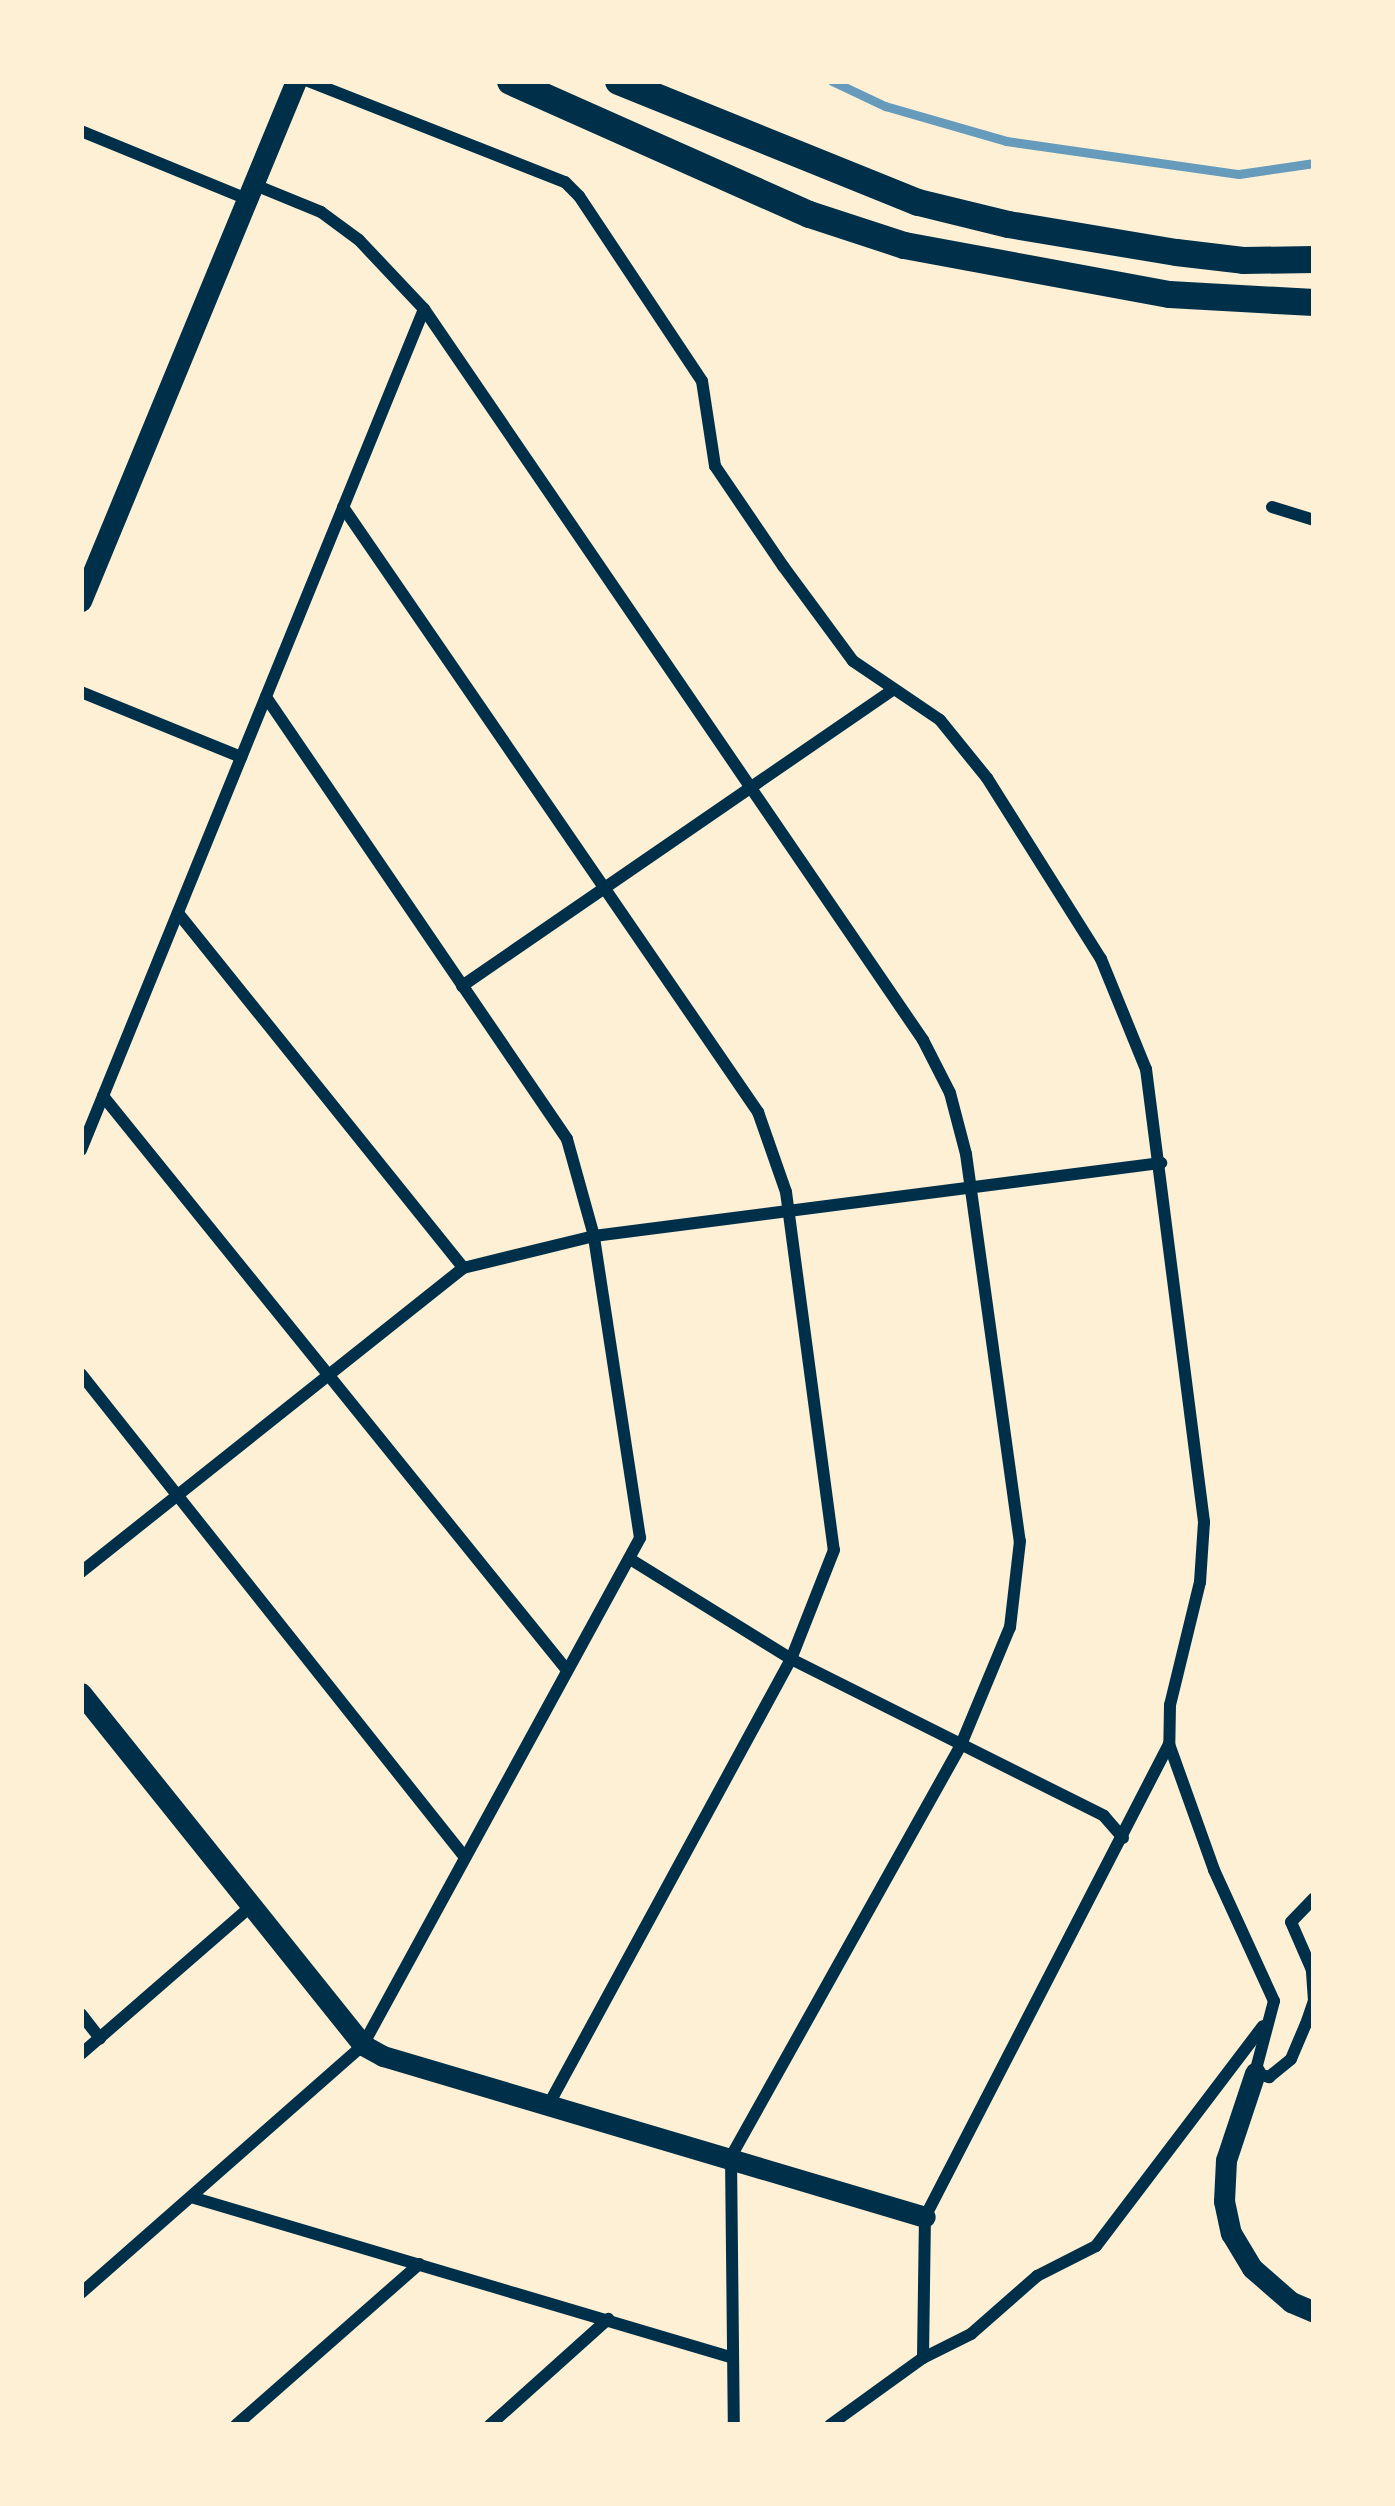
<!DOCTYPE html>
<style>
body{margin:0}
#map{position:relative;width:1395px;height:2506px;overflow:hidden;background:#fdf0d5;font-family:"Titillium Web",sans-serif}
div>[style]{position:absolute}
.stream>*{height:9px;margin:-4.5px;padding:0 4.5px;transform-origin:4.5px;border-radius:4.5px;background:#669bbc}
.minor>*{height:12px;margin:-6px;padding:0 6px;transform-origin:6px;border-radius:6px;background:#003049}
.tertiary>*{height:21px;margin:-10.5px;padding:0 10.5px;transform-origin:10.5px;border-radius:10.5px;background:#003049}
.primary>*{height:27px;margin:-13.5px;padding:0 13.5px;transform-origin:13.5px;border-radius:13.5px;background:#003049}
span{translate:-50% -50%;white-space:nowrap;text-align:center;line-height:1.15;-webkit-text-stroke:9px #fdf0d5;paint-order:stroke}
.frame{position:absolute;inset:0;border:84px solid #fdf0d5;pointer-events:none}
</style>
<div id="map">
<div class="stream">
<i style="left:832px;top:81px;width:59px;rotate:25.3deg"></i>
<i style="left:885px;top:106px;width:126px;rotate:16.1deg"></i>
<i style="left:1006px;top:141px;width:235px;rotate:8.1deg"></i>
<i style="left:1239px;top:174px;width:76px;rotate:-8.3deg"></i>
</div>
<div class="minor">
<i style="left:308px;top:81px;width:276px;rotate:21.5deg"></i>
<i style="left:565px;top:182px;width:20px;rotate:45deg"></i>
<i style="left:579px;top:196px;width:222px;rotate:56.4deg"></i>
<i style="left:702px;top:381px;width:86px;rotate:81.3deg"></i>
<i style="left:715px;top:466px;width:121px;rotate:55.8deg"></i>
<i style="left:783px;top:566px;width:118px;rotate:53.6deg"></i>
<i style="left:853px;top:661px;width:105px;rotate:34.1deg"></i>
<i style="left:940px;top:720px;width:75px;rotate:51deg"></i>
<i style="left:987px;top:778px;width:214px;rotate:57.8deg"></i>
<i style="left:1101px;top:959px;width:119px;rotate:67.8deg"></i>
<i style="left:1146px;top:1069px;width:457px;rotate:82.7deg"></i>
<i style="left:1204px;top:1522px;width:60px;rotate:93.8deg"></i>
<i style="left:1200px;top:1582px;width:127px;rotate:103.7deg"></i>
<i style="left:1170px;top:1705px;width:39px;rotate:91deg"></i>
<i style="left:1169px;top:1744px;width:134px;rotate:70.3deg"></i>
<i style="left:1214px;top:1870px;width:144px;rotate:65.4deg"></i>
<i style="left:1274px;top:2001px;width:74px;rotate:104.8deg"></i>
<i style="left:1255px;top:2073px;width:15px;rotate:16deg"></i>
<i style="left:1269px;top:2077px;width:28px;rotate:-39deg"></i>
<i style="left:1291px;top:2059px;width:38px;rotate:-67deg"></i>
<i style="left:1306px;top:2024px;width:24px;rotate:-71deg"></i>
<i style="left:1314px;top:2001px;width:31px;rotate:-94deg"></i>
<i style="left:1312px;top:1970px;width:52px;rotate:-113.6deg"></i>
<i style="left:1291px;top:1922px;width:33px;rotate:-46deg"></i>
<i style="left:81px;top:131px;width:182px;rotate:22.3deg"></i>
<i style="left:255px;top:185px;width:71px;rotate:22.2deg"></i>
<i style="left:321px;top:212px;width:47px;rotate:36.4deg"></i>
<i style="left:359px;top:240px;width:95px;rotate:46.7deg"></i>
<i style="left:424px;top:309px;width:885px;rotate:55.68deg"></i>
<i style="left:923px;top:1040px;width:59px;rotate:63deg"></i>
<i style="left:950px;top:1093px;width:63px;rotate:75.3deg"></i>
<i style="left:966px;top:1154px;width:391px;rotate:82.1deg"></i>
<i style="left:1020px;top:1541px;width:87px;rotate:96.6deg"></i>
<i style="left:1010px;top:1627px;width:128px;rotate:112.6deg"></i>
<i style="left:961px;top:1745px;width:471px;rotate:119.2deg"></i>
<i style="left:731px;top:2156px;width:269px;rotate:89.4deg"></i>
<i style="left:343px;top:507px;width:734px;rotate:55.55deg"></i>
<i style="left:758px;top:1112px;width:85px;rotate:70.7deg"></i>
<i style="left:786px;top:1192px;width:361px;rotate:82.4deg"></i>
<i style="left:834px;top:1550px;width:117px;rotate:111.5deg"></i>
<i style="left:791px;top:1659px;width:507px;rotate:118.54deg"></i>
<i style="left:1272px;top:507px;width:44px;rotate:17.2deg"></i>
<i style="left:81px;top:692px;width:173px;rotate:22.1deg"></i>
<i style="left:178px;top:913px;width:455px;rotate:51.2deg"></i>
<i style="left:462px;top:986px;width:521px;rotate:-34.51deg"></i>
<i style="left:103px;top:1096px;width:737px;rotate:51.06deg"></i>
<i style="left:81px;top:1150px;width:908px;rotate:-67.81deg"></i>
<i style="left:81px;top:1374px;width:614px;rotate:51.54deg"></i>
<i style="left:630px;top:1559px;width:190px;rotate:31.8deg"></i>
<i style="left:791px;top:1659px;width:350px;rotate:26.6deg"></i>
<i style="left:1104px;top:1816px;width:29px;rotate:49deg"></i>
<i style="left:81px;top:1572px;width:488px;rotate:-38.5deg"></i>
<i style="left:463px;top:1268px;width:135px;rotate:-13.7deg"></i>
<i style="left:594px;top:1236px;width:572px;rotate:-7.34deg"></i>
<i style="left:81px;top:2014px;width:31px;rotate:52deg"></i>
<i style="left:81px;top:2054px;width:223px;rotate:-41deg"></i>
<i style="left:191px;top:2197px;width:565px;rotate:16.54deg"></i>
<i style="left:81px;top:2293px;width:376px;rotate:-41.3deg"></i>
<i style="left:363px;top:2045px;width:578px;rotate:-61.35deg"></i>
<i style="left:640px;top:1538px;width:305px;rotate:-98.7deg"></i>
<i style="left:594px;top:1236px;width:101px;rotate:-105.6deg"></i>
<i style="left:567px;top:1139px;width:535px;rotate:-124.25deg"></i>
<i style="left:923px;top:2358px;width:141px;rotate:-89.2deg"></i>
<i style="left:925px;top:2217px;width:532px;rotate:-62.71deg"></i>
<i style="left:236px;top:2425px;width:244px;rotate:-41.3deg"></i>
<i style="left:490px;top:2425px;width:159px;rotate:-41.9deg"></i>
<i style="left:830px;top:2425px;width:115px;rotate:-35.8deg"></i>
<i style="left:923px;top:2358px;width:54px;rotate:-26.6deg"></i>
<i style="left:971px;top:2334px;width:88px;rotate:-41.3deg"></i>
<i style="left:1037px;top:2276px;width:66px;rotate:-27deg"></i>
<i style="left:1096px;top:2246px;width:276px;rotate:-52.8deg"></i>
</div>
<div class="tertiary">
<i style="left:81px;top:601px;width:563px;rotate:-67.54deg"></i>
<i style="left:81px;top:1693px;width:451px;rotate:51.3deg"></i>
<i style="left:363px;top:2045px;width:23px;rotate:29deg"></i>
<i style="left:383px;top:2056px;width:565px;rotate:16.54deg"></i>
<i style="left:1255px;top:2073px;width:92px;rotate:108.4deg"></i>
<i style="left:1226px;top:2160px;width:41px;rotate:92.8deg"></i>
<i style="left:1224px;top:2201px;width:33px;rotate:78deg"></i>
<i style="left:1231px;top:2233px;width:41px;rotate:59deg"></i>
<i style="left:1252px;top:2268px;width:52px;rotate:41.1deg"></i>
<i style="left:1291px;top:2302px;width:25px;rotate:23deg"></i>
</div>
<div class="primary">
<i style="left:510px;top:81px;width:327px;rotate:24deg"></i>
<i style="left:809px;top:214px;width:100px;rotate:18.1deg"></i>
<i style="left:904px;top:245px;width:269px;rotate:10.5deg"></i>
<i style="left:1169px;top:294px;width:145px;rotate:3.2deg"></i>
<i style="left:618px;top:81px;width:323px;rotate:22deg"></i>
<i style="left:918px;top:202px;width:93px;rotate:13.7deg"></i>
<i style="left:1008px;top:224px;width:170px;rotate:9.5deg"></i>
<i style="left:1176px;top:252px;width:67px;rotate:6.8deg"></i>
<i style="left:1243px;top:260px;width:71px;rotate:-0.8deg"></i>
</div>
<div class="frame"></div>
</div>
